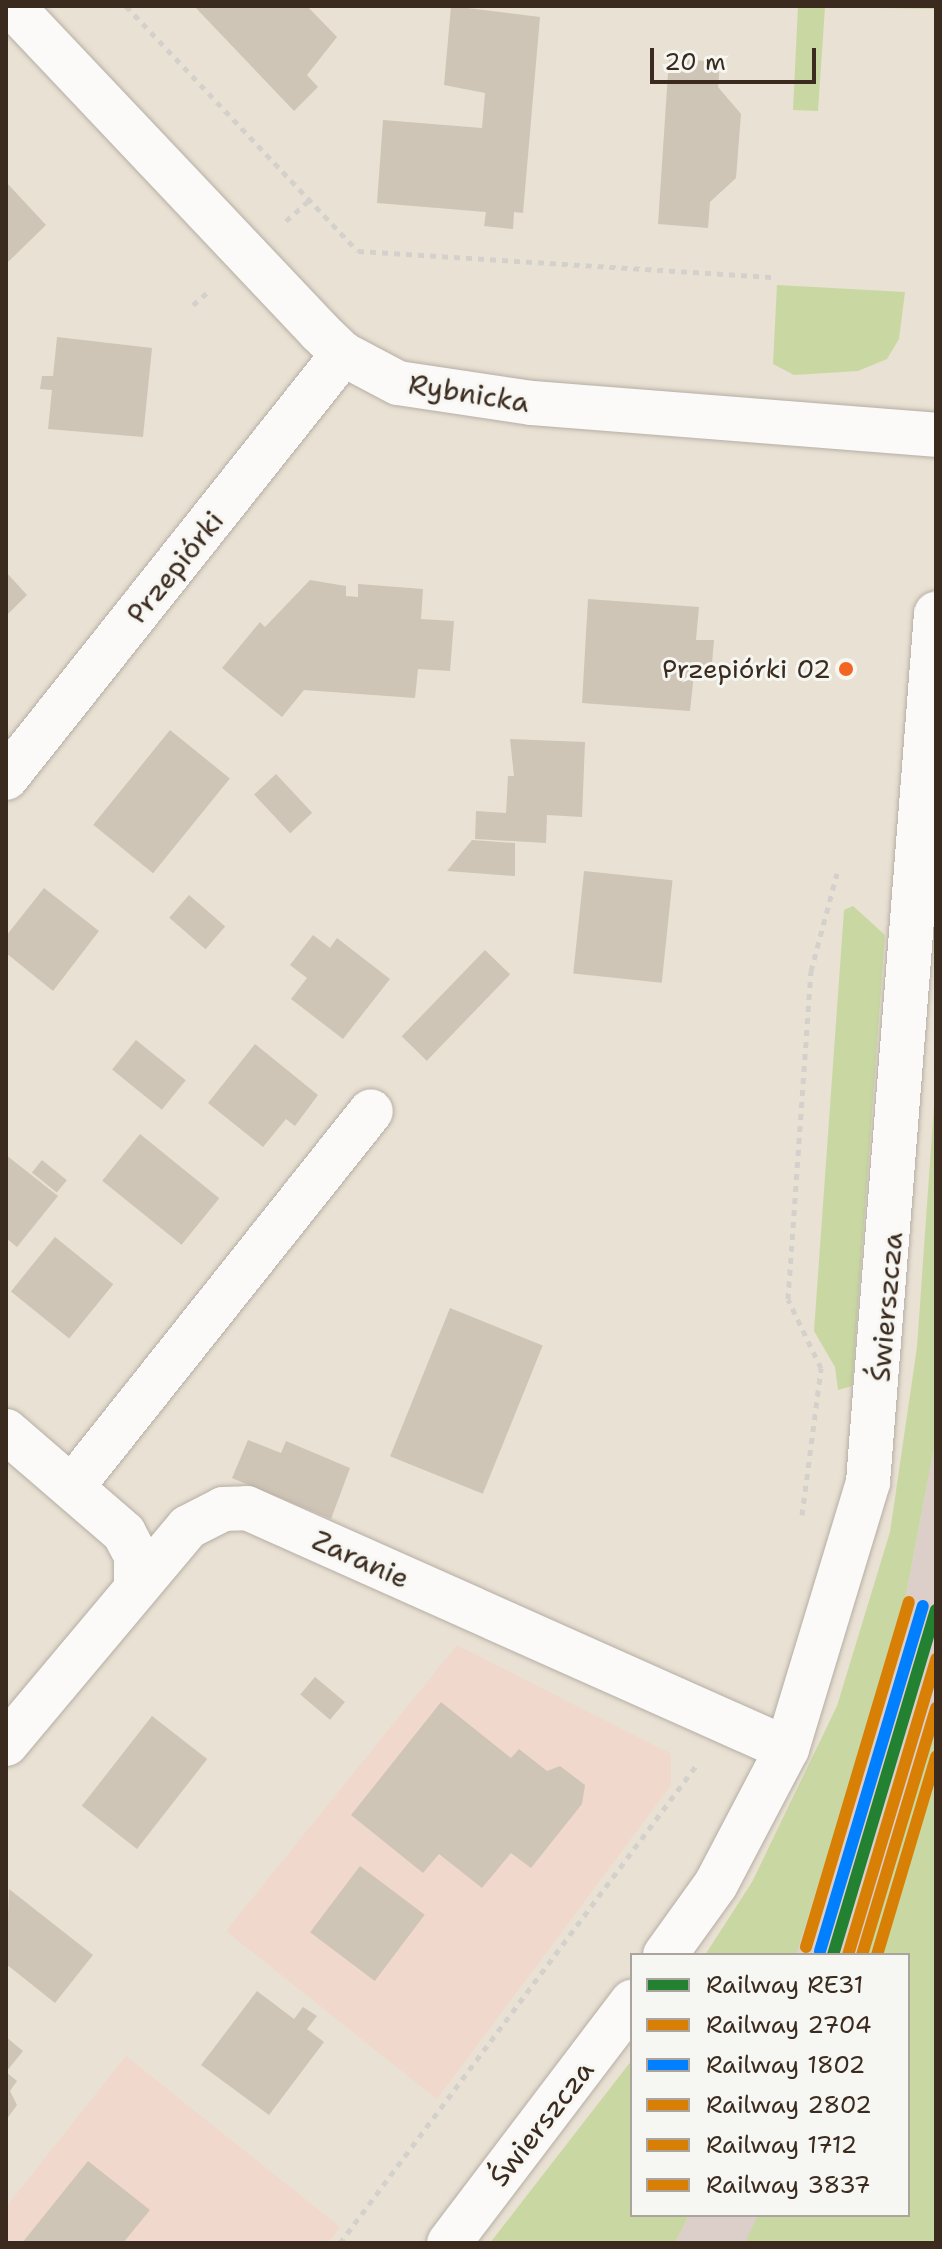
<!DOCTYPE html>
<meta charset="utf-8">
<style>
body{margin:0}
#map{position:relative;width:942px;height:2249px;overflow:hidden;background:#e9e1d3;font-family:"Shantell Sans",sans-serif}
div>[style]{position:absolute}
.built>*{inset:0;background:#f0d8cc}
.industrial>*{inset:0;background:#dccec8}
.green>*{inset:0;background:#c9d8a2}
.building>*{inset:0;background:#cfc5b6;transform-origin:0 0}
.path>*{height:5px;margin-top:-2.5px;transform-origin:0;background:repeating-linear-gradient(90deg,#d4d1cd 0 6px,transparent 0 12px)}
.roads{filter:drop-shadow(0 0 2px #b5aea5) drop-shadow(0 0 2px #b5aea5)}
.minor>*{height:44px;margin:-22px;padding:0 22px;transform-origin:22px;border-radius:22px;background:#fcfaf8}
.rail-1>*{height:12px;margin:-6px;padding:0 6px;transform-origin:6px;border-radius:6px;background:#238132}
.rail-2>*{height:12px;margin:-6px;padding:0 6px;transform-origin:6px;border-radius:6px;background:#d88006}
.rail-3>*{height:12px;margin:-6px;padding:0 6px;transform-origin:6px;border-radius:6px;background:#0080ff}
.rail-4>*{height:12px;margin:-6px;padding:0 6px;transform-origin:6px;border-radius:6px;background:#d88006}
.rail-5>*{height:12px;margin:-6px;padding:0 6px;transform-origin:6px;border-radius:6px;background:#d88006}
.rail-6>*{height:12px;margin:-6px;padding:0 6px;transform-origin:6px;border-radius:6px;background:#d88006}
.dots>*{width:22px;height:22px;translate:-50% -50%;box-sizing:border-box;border:4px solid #f6f6f2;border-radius:50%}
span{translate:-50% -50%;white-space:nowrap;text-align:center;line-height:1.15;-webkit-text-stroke:6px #f6f6f2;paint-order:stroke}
.bus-label{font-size:26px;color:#3b2a1e}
.right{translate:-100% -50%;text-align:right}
.street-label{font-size:28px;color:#3b2a1e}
.frame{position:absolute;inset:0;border:8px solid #3b2a1e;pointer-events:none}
.legend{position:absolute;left:630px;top:1953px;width:280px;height:264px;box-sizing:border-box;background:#f6f6f2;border:2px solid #aba49d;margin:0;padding:10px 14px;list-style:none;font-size:24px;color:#3b2a1e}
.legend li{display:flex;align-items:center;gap:16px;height:40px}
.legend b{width:40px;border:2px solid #aba49d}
.scale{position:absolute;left:650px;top:48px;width:166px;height:36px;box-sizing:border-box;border:4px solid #3b2a1e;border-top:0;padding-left:10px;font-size:24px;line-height:28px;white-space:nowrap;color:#3b2a1e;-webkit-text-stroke:6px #f6f6f2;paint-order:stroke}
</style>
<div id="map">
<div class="built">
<i style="clip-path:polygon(457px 1645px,671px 1754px,671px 1785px,437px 2099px,226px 1931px)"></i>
<i style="clip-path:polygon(126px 2056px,340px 2227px,328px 2243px,6px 2243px,6px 2207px)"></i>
</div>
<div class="industrial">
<i style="clip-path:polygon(936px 1438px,936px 2243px,675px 2243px,689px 2215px,908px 2215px,908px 1955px,796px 1955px,899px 1631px)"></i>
</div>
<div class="green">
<i style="clip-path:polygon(798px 6px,936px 6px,936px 9px,825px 7px,818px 111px,793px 110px)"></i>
<i style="clip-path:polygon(777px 285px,905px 292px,899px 339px,887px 359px,858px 371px,794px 375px,773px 364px)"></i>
<i style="clip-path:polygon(853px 906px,885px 935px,852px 1386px,838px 1390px,835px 1367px,814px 1331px,844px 910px)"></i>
<i style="clip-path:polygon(936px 1077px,936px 1438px,899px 1631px,796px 1955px,705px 1955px,752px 1882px,837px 1706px,890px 1532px,917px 1347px)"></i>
<i style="clip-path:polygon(936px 1729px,936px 2243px,745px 2243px,758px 2215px,908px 2215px,908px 1955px,865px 1955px)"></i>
<i style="clip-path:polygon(632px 2060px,632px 2215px,689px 2215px,675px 2243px,490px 2243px)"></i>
</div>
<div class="building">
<i style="clip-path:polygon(194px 6px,307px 6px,337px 37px,307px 75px,318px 87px,294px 111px)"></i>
<i style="clip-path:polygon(451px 6px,540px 17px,523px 213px,514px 212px,513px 229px,484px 226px,486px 212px,377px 203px,383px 120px,482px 128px,485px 93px,444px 85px)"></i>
<i style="clip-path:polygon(669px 58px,720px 62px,718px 87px,741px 114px,736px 178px,710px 202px,708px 228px,658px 224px)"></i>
<i style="clip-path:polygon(6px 182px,46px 225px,6px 264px)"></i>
<i style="clip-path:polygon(57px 337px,152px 348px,143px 437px,48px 429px,52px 390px,40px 389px,42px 376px,53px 376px)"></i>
<i style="clip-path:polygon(6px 572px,27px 595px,6px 616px)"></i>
<i style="clip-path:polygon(310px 580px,346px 586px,346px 596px,358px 597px,358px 584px,423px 589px,421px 619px,454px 621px,450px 671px,418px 669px,415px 698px,304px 690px,282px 717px,222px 668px,260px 622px,265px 627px)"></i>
<i style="clip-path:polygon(588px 599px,699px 607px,696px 640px,714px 640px,711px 675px,694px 674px,690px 711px,582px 703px)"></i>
<i style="left:170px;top:730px;width:77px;height:122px;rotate:39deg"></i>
<i style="clip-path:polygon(510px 739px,585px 742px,582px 817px,547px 815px,546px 843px,475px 839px,476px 811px,506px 813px,508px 776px,514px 776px)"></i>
<i style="left:276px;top:774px;width:53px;height:30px;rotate:47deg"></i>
<i style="clip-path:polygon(472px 840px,515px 843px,515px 876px,447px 871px)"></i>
<i style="left:584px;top:871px;width:89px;height:103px;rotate:6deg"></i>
<i style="clip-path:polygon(44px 888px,99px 931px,53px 991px,6px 953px,6px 936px)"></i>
<i style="left:189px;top:895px;width:48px;height:30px;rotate:41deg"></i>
<i style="clip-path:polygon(313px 935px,330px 948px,337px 938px,390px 979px,343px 1039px,291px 999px,307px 978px,290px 965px)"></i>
<i style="left:485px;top:950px;width:35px;height:120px;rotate:44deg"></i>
<i style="left:136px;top:1040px;width:64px;height:38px;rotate:39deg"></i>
<i style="clip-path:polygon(255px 1044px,318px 1095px,295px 1126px,286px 1119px,263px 1147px,208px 1103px)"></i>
<i style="left:140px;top:1134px;width:102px;height:60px;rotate:39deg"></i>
<i style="clip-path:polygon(6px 1155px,58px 1196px,17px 1247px,6px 1238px)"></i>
<i style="left:42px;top:1160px;width:32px;height:16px;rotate:39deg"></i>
<i style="left:55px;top:1237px;width:75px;height:70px;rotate:39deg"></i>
<i style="left:450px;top:1308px;width:100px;height:160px;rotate:22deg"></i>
<i style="clip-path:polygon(248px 1440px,281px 1453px,286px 1441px,350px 1468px,331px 1519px,232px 1478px)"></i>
<i style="left:315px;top:1677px;width:39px;height:23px;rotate:40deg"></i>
<i style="clip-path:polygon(441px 1702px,511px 1758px,519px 1749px,547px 1771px,560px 1766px,585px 1785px,582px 1804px,531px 1868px,511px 1853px,482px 1888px,439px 1854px,423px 1873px,351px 1815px)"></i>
<i style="left:152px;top:1716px;width:70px;height:114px;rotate:38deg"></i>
<i style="left:360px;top:1866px;width:81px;height:83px;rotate:37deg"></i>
<i style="clip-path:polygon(9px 1889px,93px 1955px,55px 2003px,6px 1964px)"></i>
<i style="clip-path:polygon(257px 1991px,294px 2019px,303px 2007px,317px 2016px,307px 2029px,324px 2042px,269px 2115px,201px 2065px)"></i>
<i style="clip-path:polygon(6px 2037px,23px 2051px,6px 2072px,17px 2081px,10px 2091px,17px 2105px,6px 2120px)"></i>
<i style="clip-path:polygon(88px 2161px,150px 2210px,123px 2243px,22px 2243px)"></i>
</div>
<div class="path">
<i style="left:126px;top:6px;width:337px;rotate:46.6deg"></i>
<i style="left:358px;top:251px;width:414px;rotate:3.6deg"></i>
<i style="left:286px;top:221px;width:31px;rotate:-42deg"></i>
<i style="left:193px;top:305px;width:23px;rotate:-41deg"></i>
<i style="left:802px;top:1515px;width:148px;rotate:-82.6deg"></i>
<i style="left:821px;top:1368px;width:76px;rotate:-115.6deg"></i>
<i style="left:788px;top:1299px;width:329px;rotate:-86deg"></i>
<i style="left:811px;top:971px;width:101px;rotate:-75.1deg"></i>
<i style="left:340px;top:2243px;width:599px;rotate:-53.28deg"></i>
</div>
<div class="roads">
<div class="minor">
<i style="left:12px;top:6px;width:447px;rotate:46.6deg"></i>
<i style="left:319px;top:331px;width:33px;rotate:44deg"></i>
<i style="left:343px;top:354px;width:62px;rotate:27.8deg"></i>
<i style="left:398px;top:383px;width:135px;rotate:8.5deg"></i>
<i style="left:532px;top:403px;width:405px;rotate:4.5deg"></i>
<i style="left:6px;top:778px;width:542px;rotate:-51.52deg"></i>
<i style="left:6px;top:1431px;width:156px;rotate:40.8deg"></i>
<i style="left:124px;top:1533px;width:26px;rotate:62deg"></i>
<i style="left:136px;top:1556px;width:24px;rotate:90deg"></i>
<i style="left:72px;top:1487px;width:480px;rotate:-51.5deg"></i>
<i style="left:6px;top:1744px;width:283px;rotate:-50deg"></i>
<i style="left:188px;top:1527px;width:39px;rotate:-27deg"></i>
<i style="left:223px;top:1509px;width:24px;rotate:-2deg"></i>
<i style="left:247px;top:1508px;width:591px;rotate:24.05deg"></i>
<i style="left:665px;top:1955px;width:87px;rotate:-54.3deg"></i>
<i style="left:716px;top:1884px;width:153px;rotate:-62.3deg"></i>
<i style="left:787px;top:1749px;width:279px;rotate:-73.1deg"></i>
<i style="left:868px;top:1482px;width:871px;rotate:-85.52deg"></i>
<i style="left:449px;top:2243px;width:303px;rotate:-52.8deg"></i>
</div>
</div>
<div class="rail-1">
<i style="left:833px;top:1955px;width:360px;rotate:-73.4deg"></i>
</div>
<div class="rail-2">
<i style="left:848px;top:1955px;width:309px;rotate:-73.4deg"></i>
</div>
<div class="rail-3">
<i style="left:820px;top:1951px;width:360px;rotate:-73.4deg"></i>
</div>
<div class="rail-4">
<i style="left:862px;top:1955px;width:258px;rotate:-73.3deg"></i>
</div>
<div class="rail-5">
<i style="left:806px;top:1947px;width:360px;rotate:-73.4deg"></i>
</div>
<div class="rail-6">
<i style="left:877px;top:1955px;width:207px;rotate:-73.4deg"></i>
</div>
<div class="dots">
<i style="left:846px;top:669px;background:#f26522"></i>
</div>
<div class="bus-label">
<span class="right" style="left:831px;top:669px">Przepiórki 02</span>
</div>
<div class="street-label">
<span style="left:469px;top:393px;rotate:9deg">Rybnicka</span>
<span style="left:175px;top:567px;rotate:-51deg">Przepiórki</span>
<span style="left:886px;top:1307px;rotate:-85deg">Świerszcza</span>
<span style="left:361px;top:1559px;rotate:24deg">Zaranie</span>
<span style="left:541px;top:2123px;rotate:-52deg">Świerszcza</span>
</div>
<div class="frame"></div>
<ul class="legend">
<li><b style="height:10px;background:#238132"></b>Railway RE31</li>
<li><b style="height:10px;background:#d88006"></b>Railway 2704</li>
<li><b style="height:10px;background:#0080ff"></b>Railway 1802</li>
<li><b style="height:10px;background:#d88006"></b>Railway 2802</li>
<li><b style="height:10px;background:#d88006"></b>Railway 1712</li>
<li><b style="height:10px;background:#d88006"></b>Railway 3837</li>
</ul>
<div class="scale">20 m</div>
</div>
